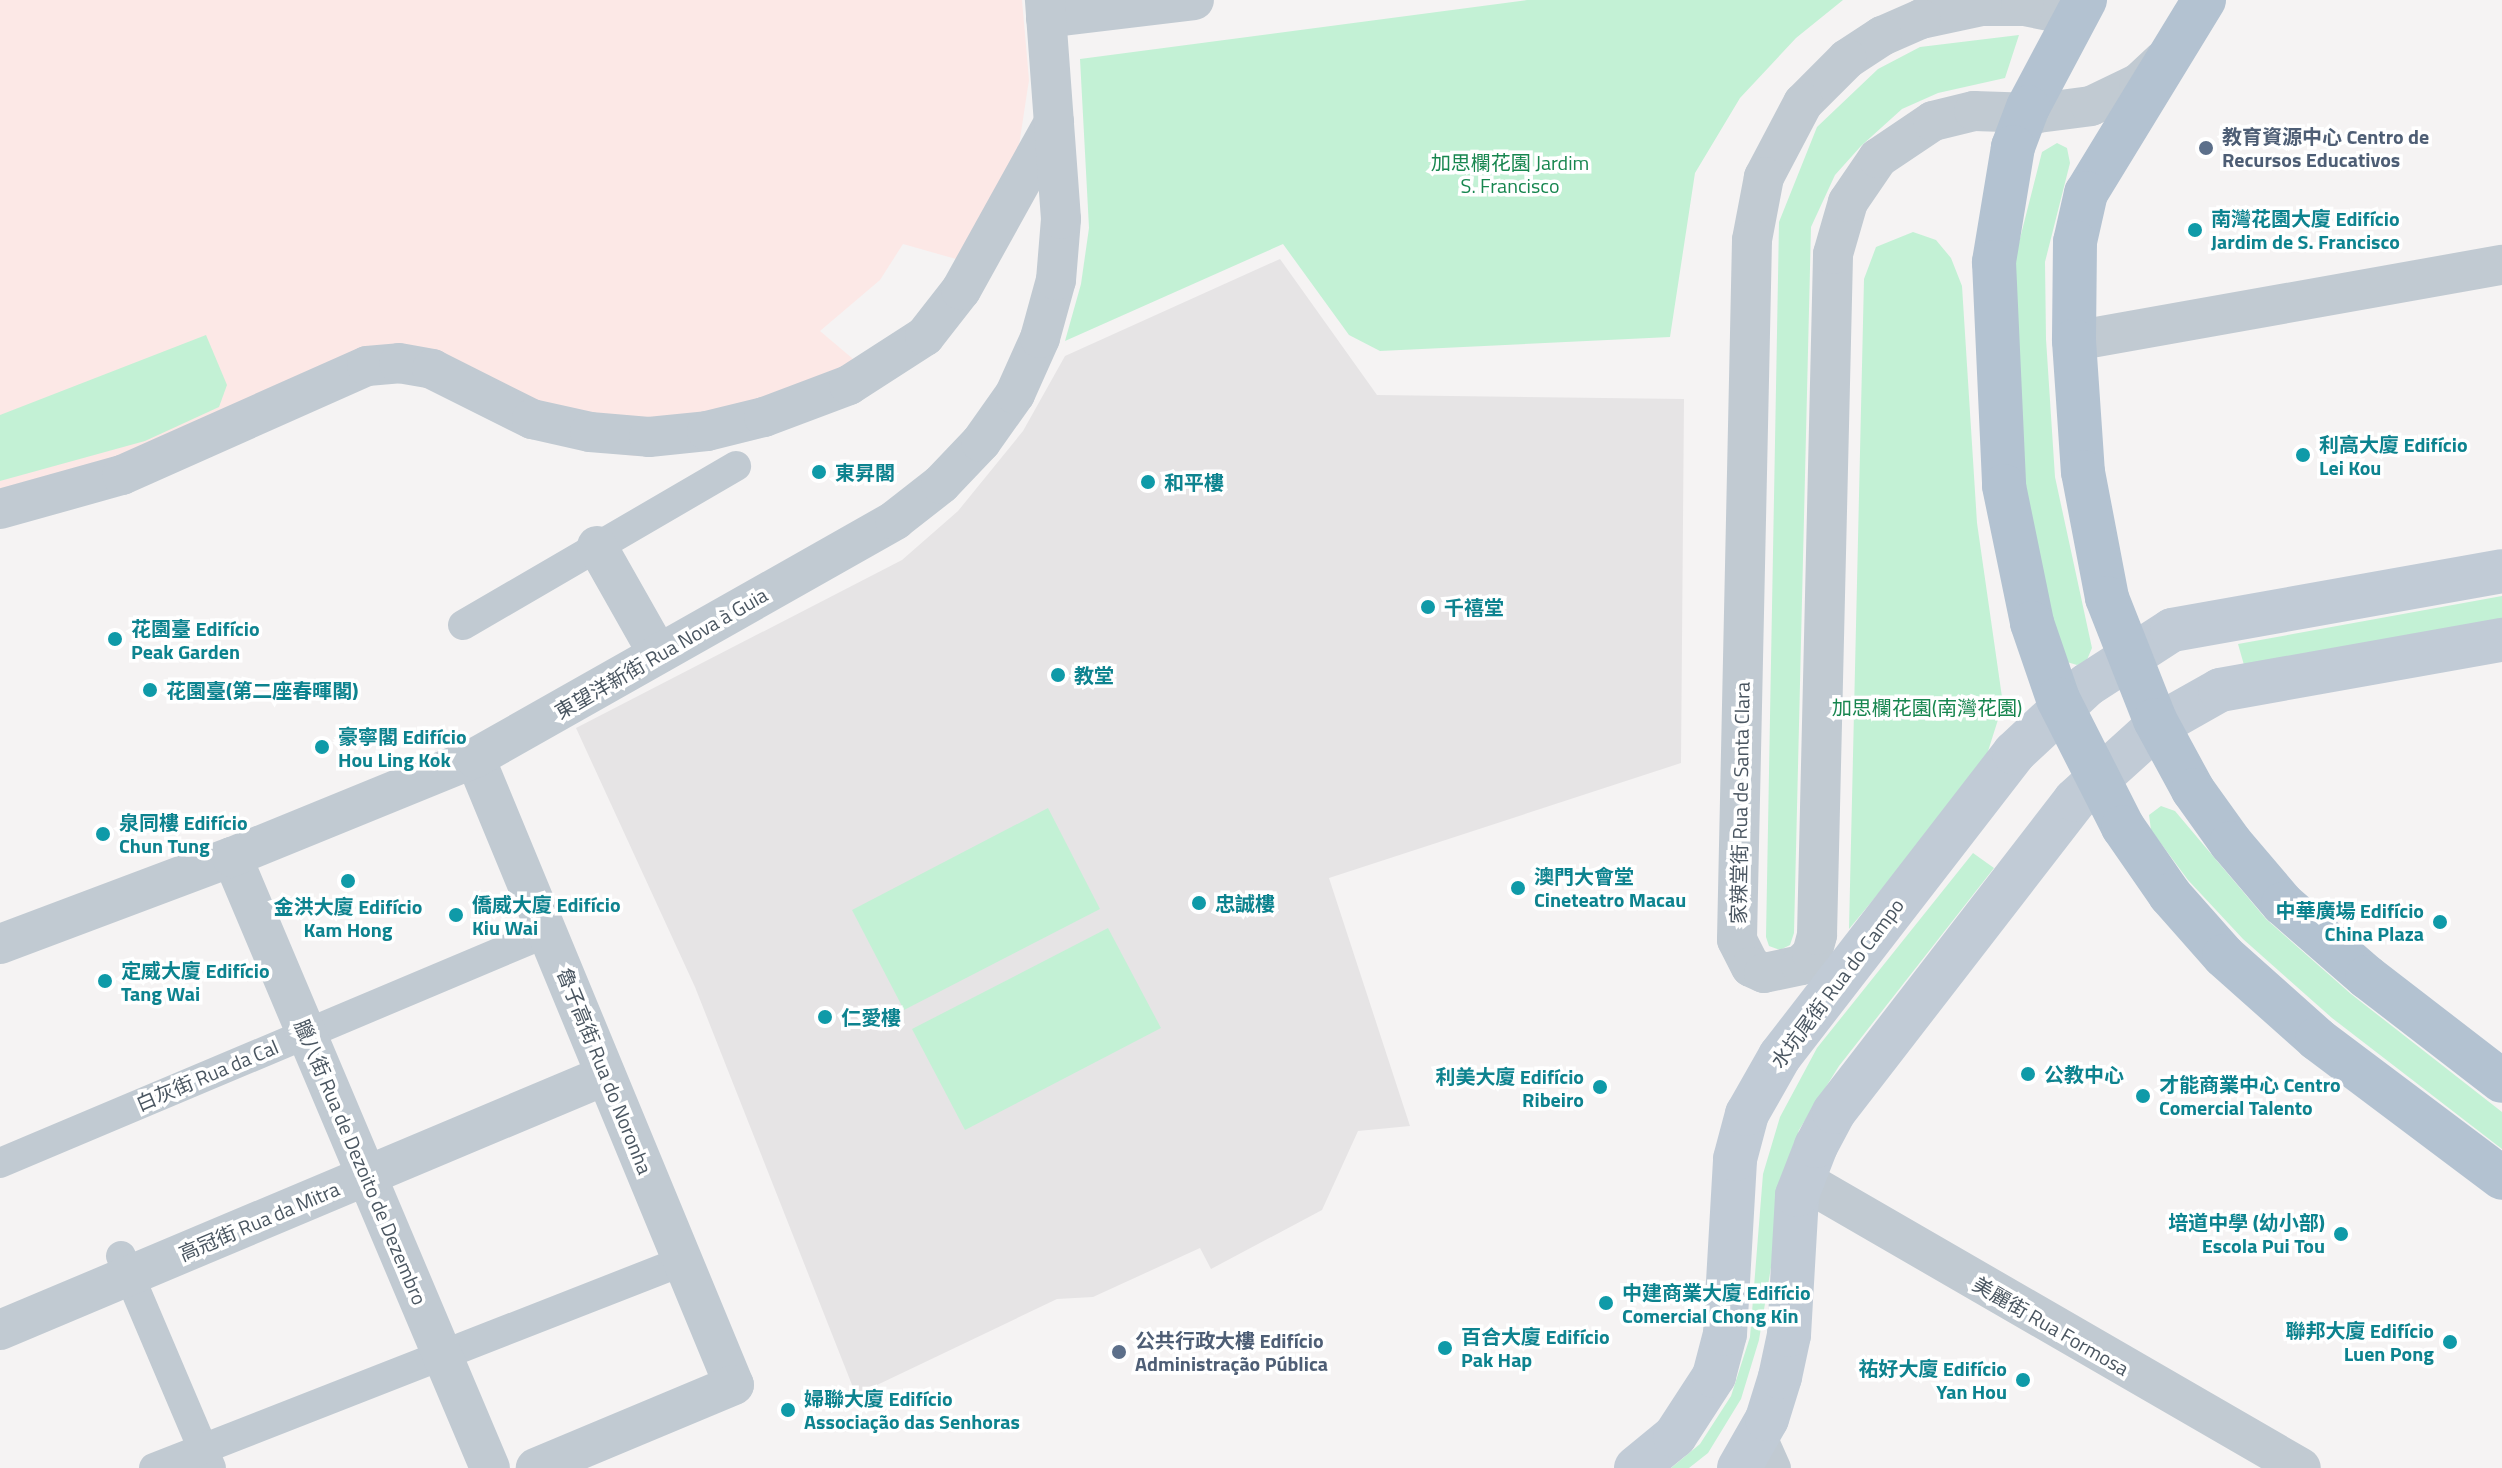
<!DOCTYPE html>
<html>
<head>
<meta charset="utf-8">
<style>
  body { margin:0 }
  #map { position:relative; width:2502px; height:1468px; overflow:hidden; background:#f5f3f3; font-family:"Titillium Web","Noto Sans SC",sans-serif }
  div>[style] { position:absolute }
  .education>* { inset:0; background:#e6e4e5 }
  .medical>* { inset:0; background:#fce8e6 }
  .green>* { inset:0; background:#c3f1d5 }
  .pedestrian>* { height:30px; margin:-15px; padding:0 15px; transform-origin:15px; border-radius:15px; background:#c1cad2 }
  .minor>* { height:40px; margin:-20px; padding:0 20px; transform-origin:20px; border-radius:20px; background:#c1cad2 }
  .secondary>* { height:44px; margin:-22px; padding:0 22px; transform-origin:22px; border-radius:22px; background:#c1cbd6 }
  .primary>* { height:44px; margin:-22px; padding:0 22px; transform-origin:22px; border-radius:22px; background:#b3c2d1 }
  .dots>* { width:22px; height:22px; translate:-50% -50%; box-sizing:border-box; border:4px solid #fff; border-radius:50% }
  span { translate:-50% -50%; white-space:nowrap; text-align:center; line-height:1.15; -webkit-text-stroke:7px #fff; paint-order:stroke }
  .service-label { font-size:20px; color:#4e5e75; font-weight:700 }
  .left { translate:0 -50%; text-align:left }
  .park-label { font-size:20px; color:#17864f }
  .culture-label { font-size:20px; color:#0d838f; font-weight:700 }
  .right { translate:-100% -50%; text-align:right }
  .street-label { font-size:20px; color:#4a5661 }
</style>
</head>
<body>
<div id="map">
  <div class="education">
    <i style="clip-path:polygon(1280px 259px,1377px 395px,1684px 399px,1681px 763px,1329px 878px,1410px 1126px,1358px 1131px,1322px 1210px,1211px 1269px,1200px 1248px,1093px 1297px,1057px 1299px,856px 1395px,695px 987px,576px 728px,902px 560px,958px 511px,1023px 431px,1065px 356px)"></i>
  </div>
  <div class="medical">
    <i style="clip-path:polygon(0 0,1022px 0,1029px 80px,1018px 152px,956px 259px,903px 244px,880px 280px,820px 331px,859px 364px,699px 441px,635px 456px,580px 449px,387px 373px,0 507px)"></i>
  </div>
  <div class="green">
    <i style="clip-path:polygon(1527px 0,1843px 0,1796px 38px,1740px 98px,1695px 173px,1670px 337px,1380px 351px,1349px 335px,1283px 244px,1065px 341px,1081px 284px,1089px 228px,1080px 59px)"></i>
    <i style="clip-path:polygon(2019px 35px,2005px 78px,1938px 93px,1902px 109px,1861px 146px,1835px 175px,1811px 227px,1794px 933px,1790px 945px,1780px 950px,1769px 946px,1766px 937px,1779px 222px,1817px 127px,1878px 69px,1920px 47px)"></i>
    <i style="clip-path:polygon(2057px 143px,2067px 148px,2070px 163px,2045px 262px,2046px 339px,2055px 477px,2092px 648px,2086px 662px,2077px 665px,2067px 662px,2051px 617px,2025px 482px,2014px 262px,2042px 152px)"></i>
    <i style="clip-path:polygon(1913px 232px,1936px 240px,1951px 258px,1962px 286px,1977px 523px,2003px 704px,1983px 767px,1849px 929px,1864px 279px,1876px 247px)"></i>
    <i style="clip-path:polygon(206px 335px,227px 385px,219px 407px,145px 441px,0 481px,0 415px)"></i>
    <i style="clip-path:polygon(2502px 596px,2502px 625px,2246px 672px,2238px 644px)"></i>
    <i style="clip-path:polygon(2161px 806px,2175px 811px,2266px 919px,2351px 994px,2502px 1112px,2502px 1149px,2332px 1018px,2243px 939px,2188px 880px,2151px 830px,2149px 815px)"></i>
    <i style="clip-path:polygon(1048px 808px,1100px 909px,904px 1010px,852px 910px)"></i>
    <i style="clip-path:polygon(1973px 853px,1994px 868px,1839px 1066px,1799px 1130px,1786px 1176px,1759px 1340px,1741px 1399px,1708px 1453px,1689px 1468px,1671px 1468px,1700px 1444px,1731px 1396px,1750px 1337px,1763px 1174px,1780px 1117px,1817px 1048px)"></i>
    <i style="clip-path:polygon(1108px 928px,1161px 1028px,965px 1130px,912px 1029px)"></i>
  </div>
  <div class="pedestrian">
    <i style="left:463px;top:625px;width:316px;rotate:-30.2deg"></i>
    <i style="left:0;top:1163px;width:595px;rotate:-22.86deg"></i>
    <i style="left:121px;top:1256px;width:230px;rotate:67deg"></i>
    <i style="left:1760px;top:1432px;width:39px;rotate:66deg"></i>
    <i style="left:154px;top:1468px;width:568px;rotate:-21.37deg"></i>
  </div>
  <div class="minor">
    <i style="left:2075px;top:16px;width:52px;rotate:-168.9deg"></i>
    <i style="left:2024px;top:6px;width:42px;rotate:180deg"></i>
    <i style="left:1982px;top:6px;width:62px;rotate:168deg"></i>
    <i style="left:1921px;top:19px;width:43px;rotate:156.4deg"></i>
    <i style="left:1882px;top:36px;width:42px;rotate:146.7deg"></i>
    <i style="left:1847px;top:59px;width:62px;rotate:135deg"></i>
    <i style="left:1803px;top:103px;width:84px;rotate:117.8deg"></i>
    <i style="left:1764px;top:177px;width:64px;rotate:100.8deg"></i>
    <i style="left:1752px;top:240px;width:700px;rotate:91.23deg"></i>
    <i style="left:1737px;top:940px;width:30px;rotate:63deg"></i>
    <i style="left:1751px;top:967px;width:14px;rotate:25deg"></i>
    <i style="left:1764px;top:973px;width:38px;rotate:-12deg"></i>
    <i style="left:1801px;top:965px;width:16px;rotate:-45deg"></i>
    <i style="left:1812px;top:954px;width:20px;rotate:-75deg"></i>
    <i style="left:1817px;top:935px;width:681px;rotate:-88.65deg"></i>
    <i style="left:1833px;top:254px;width:54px;rotate:-73.9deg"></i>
    <i style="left:1848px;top:202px;width:53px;rotate:-55.7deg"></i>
    <i style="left:1878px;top:158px;width:66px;rotate:-33.9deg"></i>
    <i style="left:1933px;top:121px;width:42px;rotate:-13.7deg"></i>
    <i style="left:1974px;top:111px;width:64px;rotate:1.8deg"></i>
    <i style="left:2038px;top:113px;width:53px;rotate:-7.5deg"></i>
    <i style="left:2091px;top:106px;width:53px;rotate:-25.6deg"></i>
    <i style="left:2139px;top:83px;width:33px;rotate:-43deg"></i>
    <i style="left:1046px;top:18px;width:149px;rotate:-6.9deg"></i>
    <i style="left:2074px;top:341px;width:435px;rotate:-10.1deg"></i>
    <i style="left:0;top:509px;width:127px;rotate:-15.6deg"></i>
    <i style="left:122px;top:475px;width:268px;rotate:-24deg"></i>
    <i style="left:367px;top:366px;width:32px;rotate:-5deg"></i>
    <i style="left:399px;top:363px;width:34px;rotate:10deg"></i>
    <i style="left:432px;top:369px;width:112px;rotate:26.6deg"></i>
    <i style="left:532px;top:419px;width:59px;rotate:12.6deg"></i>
    <i style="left:590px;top:432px;width:59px;rotate:4.8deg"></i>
    <i style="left:649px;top:437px;width:58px;rotate:-5.9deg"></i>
    <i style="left:707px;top:431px;width:59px;rotate:-13.8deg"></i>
    <i style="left:764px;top:417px;width:91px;rotate:-20.6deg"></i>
    <i style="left:849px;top:385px;width:90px;rotate:-32.8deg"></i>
    <i style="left:925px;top:336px;width:58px;rotate:-52deg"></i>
    <i style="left:961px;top:290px;width:192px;rotate:-61deg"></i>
    <i style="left:597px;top:546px;width:124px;rotate:60.5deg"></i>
    <i style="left:475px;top:758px;width:678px;rotate:67.56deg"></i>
    <i style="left:734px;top:1385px;width:215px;rotate:157.3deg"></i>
    <i style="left:232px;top:857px;width:663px;rotate:67.11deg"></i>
    <i style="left:0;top:944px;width:248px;rotate:-20.6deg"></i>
    <i style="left:232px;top:857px;width:262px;rotate:-22.2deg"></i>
    <i style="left:475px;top:758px;width:483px;rotate:-29.5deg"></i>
    <i style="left:895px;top:520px;width:58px;rotate:-38deg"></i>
    <i style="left:941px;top:484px;width:58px;rotate:-46.4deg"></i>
    <i style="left:981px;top:442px;width:59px;rotate:-54.7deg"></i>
    <i style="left:1015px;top:394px;width:61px;rotate:-65.9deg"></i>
    <i style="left:1040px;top:338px;width:60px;rotate:-74.6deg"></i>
    <i style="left:1056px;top:280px;width:61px;rotate:-85.3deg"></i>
    <i style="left:1061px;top:219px;width:220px;rotate:-94.2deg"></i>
    <i style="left:1803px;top:1180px;width:575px;rotate:30.04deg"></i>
    <i style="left:0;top:1330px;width:657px;rotate:-22.82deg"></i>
  </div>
  <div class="secondary">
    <i style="left:1636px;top:1468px;width:50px;rotate:-39.4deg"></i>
    <i style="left:1675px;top:1436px;width:72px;rotate:-57deg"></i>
    <i style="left:1714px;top:1376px;width:43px;rotate:-75.3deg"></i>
    <i style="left:1725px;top:1334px;width:175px;rotate:-86.7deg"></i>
    <i style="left:1735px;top:1159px;width:47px;rotate:-75.1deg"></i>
    <i style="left:1747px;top:1114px;width:67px;rotate:-60.4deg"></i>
    <i style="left:1780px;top:1056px;width:383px;rotate:-52.3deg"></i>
    <i style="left:2014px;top:753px;width:100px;rotate:-43deg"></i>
    <i style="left:2087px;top:685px;width:101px;rotate:-32.9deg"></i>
    <i style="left:2172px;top:630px;width:335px;rotate:-10.1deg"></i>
    <i style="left:1739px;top:1468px;width:56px;rotate:-60.3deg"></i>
    <i style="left:1767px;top:1419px;width:44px;rotate:-72.8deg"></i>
    <i style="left:1780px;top:1377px;width:43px;rotate:-77.9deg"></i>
    <i style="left:1789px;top:1335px;width:140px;rotate:-86.7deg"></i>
    <i style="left:1797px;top:1195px;width:53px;rotate:-68.8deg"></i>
    <i style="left:1816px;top:1146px;width:38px;rotate:-62deg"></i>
    <i style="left:1834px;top:1112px;width:394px;rotate:-52.3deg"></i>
    <i style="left:2075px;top:800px;width:112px;rotate:-42.1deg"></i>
    <i style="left:2158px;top:725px;width:71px;rotate:-29.4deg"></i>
    <i style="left:2220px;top:690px;width:286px;rotate:-10.1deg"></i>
  </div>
  <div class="primary">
    <i style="left:2085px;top:0;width:121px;rotate:118deg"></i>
    <i style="left:2028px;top:107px;width:43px;rotate:110.6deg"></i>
    <i style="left:2013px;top:147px;width:117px;rotate:99.4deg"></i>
    <i style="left:1994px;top:262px;width:224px;rotate:87.4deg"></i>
    <i style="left:2004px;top:486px;width:140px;rotate:78.4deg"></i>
    <i style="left:2032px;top:623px;width:80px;rotate:71.1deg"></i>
    <i style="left:2058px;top:699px;width:144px;rotate:63.1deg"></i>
    <i style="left:2123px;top:827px;width:83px;rotate:55.3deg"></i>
    <i style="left:2170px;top:895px;width:81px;rotate:48.5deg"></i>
    <i style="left:2224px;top:956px;width:125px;rotate:41.7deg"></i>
    <i style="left:2317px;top:1039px;width:231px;rotate:36.9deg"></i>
    <i style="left:2204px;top:0;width:226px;rotate:121.4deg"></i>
    <i style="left:2086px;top:193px;width:50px;rotate:102.7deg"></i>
    <i style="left:2075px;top:242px;width:99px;rotate:90.6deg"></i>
    <i style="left:2074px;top:341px;width:131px;rotate:86.1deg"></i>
    <i style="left:2083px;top:472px;width:128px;rotate:79.2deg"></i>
    <i style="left:2107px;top:598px;width:131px;rotate:68.5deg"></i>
    <i style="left:2155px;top:720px;width:80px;rotate:61.5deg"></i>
    <i style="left:2193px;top:790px;width:65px;rotate:54.4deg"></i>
    <i style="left:2231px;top:843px;width:80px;rotate:49.6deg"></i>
    <i style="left:2283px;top:904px;width:111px;rotate:41deg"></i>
    <i style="left:2367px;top:977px;width:170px;rotate:37.6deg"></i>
  </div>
  <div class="dots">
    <i style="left:2206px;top:148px;background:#5c6f8a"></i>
    <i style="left:2195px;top:230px;background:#0f9aa8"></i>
    <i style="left:2303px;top:455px;background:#0f9aa8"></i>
    <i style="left:819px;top:472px;background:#0f9aa8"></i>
    <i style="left:1148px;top:482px;background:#0f9aa8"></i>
    <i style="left:1428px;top:607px;background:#0f9aa8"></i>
    <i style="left:115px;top:639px;background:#0f9aa8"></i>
    <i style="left:1058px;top:675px;background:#0f9aa8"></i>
    <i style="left:150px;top:690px;background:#0f9aa8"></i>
    <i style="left:322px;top:747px;background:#0f9aa8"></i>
    <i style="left:103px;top:834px;background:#0f9aa8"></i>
    <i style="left:348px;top:881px;background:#0f9aa8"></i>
    <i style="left:1518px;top:888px;background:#0f9aa8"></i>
    <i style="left:1199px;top:903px;background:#0f9aa8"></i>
    <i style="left:456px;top:915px;background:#0f9aa8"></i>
    <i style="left:2440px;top:922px;background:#0f9aa8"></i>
    <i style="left:105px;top:981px;background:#0f9aa8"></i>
    <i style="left:825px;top:1017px;background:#0f9aa8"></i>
    <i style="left:2028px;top:1074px;background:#0f9aa8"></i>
    <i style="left:1600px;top:1087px;background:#0f9aa8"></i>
    <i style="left:2143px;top:1096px;background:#0f9aa8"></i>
    <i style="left:2341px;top:1234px;background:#0f9aa8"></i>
    <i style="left:1606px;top:1303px;background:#0f9aa8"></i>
    <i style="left:2450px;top:1342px;background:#0f9aa8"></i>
    <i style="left:1445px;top:1348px;background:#0f9aa8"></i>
    <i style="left:1119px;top:1352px;background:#5c6f8a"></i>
    <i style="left:2023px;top:1380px;background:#0f9aa8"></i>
    <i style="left:788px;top:1410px;background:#0f9aa8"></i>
  </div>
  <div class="service-label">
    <span class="left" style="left:2222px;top:148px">教育資源中心 Centro de<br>Recursos Educativos</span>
    <span class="left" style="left:1135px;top:1352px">公共行政大樓 Edifício<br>Administração Pública</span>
  </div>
  <div class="park-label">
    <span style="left:1510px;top:174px">加思欄花園 Jardim<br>S. Francisco</span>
    <span style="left:1927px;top:707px">加思欄花園(南灣花園)</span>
  </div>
  <div class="culture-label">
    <span class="left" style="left:2211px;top:230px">南灣花園大廈 Edifício<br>Jardim de S. Francisco</span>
    <span class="left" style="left:2319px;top:456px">利高大廈 Edifício<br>Lei Kou</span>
    <span class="left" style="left:835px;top:472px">東昇閣</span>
    <span class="left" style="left:1164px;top:482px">和平樓</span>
    <span class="left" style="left:1444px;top:607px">千禧堂</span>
    <span class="left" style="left:131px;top:640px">花園臺 Edifício<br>Peak Garden</span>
    <span class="left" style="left:1074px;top:675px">教堂</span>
    <span class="left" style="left:166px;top:690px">花園臺(第二座春暉閣)</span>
    <span class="left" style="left:338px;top:748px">豪寧閣 Edifício<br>Hou Ling Kok</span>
    <span class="left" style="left:119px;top:834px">泉同樓 Edifício<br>Chun Tung</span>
    <span class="left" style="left:1534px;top:888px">澳門大會堂<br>Cineteatro Macau</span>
    <span class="left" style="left:1215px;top:903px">忠誠樓</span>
    <span class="left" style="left:472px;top:916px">僑威大廈 Edifício<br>Kiu Wai</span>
    <span style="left:348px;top:918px">金洪大廈 Edifício<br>Kam Hong</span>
    <span class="right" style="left:2424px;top:922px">中華廣場 Edifício<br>China Plaza</span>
    <span class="left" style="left:121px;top:982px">定威大廈 Edifício<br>Tang Wai</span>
    <span class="left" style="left:841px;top:1017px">仁愛樓</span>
    <span class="left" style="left:2044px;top:1074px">公教中心</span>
    <span class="right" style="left:1584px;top:1088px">利美大廈 Edifício<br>Ribeiro</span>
    <span class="left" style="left:2159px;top:1096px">才能商業中心 Centro<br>Comercial Talento</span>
    <span class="right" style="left:2325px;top:1234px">培道中學 (幼小部)<br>Escola Pui Tou</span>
    <span class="left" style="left:1622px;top:1304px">中建商業大廈 Edifício<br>Comercial Chong Kin</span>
    <span class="right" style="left:2434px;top:1342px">聯邦大廈 Edifício<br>Luen Pong</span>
    <span class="left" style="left:1461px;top:1348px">百合大廈 Edifício<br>Pak Hap</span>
    <span class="right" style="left:2007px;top:1380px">祐好大廈 Edifício<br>Yan Hou</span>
    <span class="left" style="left:804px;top:1410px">婦聯大廈 Edifício<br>Associação das Senhoras</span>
  </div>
  <div class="street-label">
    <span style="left:661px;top:653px;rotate:-30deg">東望洋新街 Rua Nova à Guia</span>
    <span style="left:1740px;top:803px;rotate:-89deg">家辣堂街 Rua de Santa Clara</span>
    <span style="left:1837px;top:983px;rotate:-53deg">水坑尾街 Rua do Campo</span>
    <span style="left:605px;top:1071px;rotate:68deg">魯子高街 Rua do Noronha</span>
    <span style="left:207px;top:1075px;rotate:-23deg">白灰街 Rua da Cal</span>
    <span style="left:361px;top:1162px;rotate:67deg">臘八街 Rua de Dezoito de Dezembro</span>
    <span style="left:259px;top:1221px;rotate:-23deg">高冠街 Rua da Mitra</span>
    <span style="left:2051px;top:1326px;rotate:30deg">美麗街 Rua Formosa</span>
  </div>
</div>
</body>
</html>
